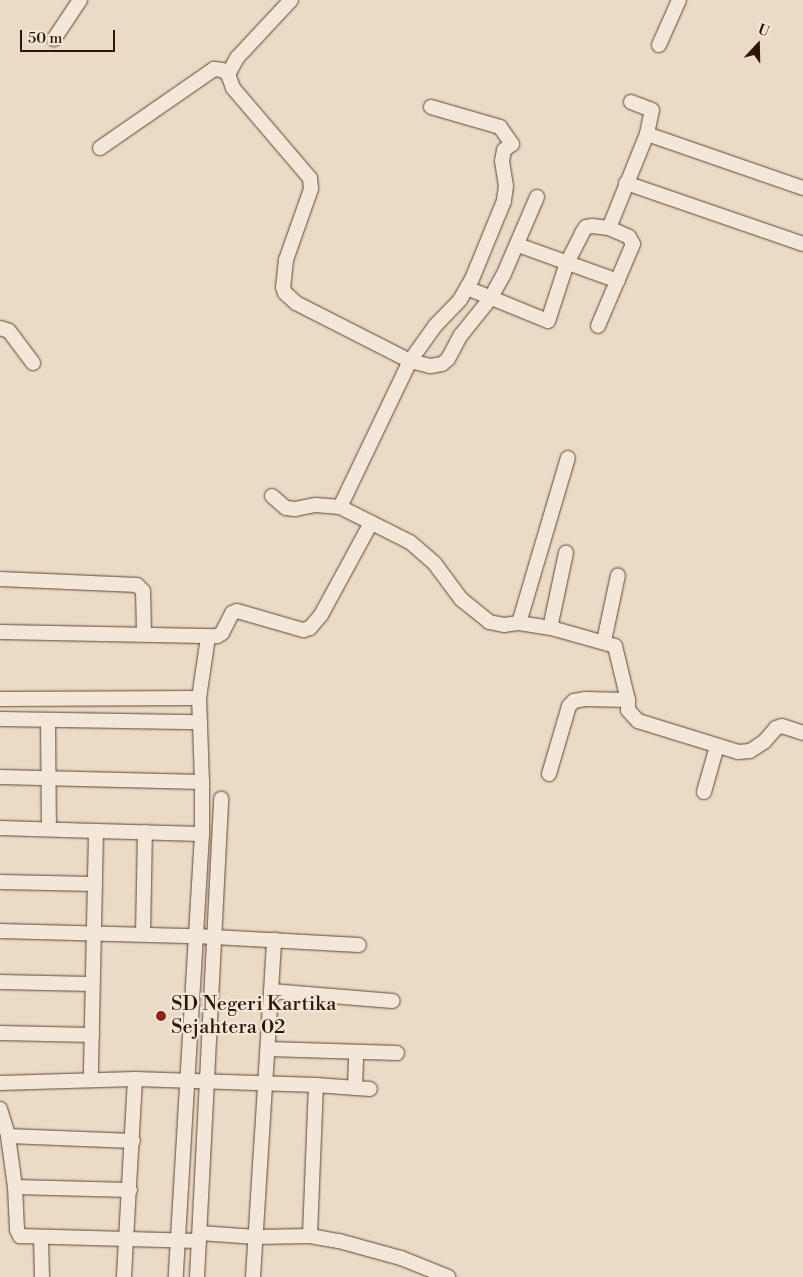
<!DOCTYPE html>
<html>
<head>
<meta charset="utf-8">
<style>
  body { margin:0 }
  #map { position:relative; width:803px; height:1277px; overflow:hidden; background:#ebdac4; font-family:"Libre Bodoni",serif }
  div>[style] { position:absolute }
  .roads { filter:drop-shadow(0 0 1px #5f4636) drop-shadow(0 0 1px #5f4636) }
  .street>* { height:14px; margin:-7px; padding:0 7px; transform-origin:7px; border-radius:7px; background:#f2e7d9 }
  .dots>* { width:14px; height:14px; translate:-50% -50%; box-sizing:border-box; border:2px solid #f2e7d9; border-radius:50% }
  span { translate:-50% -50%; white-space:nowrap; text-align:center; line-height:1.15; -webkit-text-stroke:4.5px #f2e7d9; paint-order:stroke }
  .poi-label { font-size:20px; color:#301406 }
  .left { translate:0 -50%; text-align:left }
  .north { position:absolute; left:733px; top:20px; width:50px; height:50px; -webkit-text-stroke:4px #f2e7d9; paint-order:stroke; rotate:21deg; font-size:14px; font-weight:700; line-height:20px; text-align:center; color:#301406 }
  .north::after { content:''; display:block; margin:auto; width:18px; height:22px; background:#301406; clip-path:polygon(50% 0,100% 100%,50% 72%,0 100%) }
  .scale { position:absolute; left:20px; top:30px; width:95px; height:22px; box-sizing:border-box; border:2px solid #301406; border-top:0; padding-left:6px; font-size:15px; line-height:18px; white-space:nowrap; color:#301406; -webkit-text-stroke:4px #f2e7d9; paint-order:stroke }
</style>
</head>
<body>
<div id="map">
  <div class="roads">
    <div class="street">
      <i style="left:291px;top:0;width:79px;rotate:133deg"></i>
      <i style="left:237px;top:58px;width:18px;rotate:119deg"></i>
      <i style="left:228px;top:74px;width:15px;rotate:70deg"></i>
      <i style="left:233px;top:88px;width:118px;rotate:49.5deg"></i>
      <i style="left:310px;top:178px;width:11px;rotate:85deg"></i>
      <i style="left:311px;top:189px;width:75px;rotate:109.4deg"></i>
      <i style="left:286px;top:260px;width:27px;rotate:96deg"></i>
      <i style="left:283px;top:287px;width:6px;rotate:72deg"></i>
      <i style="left:285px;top:293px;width:15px;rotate:42deg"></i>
      <i style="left:296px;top:303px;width:128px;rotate:27deg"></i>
      <i style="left:410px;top:361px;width:162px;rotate:115.6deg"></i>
      <i style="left:340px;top:507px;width:78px;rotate:26.6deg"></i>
      <i style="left:410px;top:542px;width:33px;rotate:41deg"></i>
      <i style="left:435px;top:564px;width:44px;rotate:53.4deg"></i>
      <i style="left:461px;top:599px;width:36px;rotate:39deg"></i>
      <i style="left:489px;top:622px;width:15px;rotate:11deg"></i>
      <i style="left:504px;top:625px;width:15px;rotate:-8deg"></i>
      <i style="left:519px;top:623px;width:36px;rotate:9deg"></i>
      <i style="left:555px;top:629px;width:62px;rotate:15.8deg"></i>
      <i style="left:615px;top:646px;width:56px;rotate:76.5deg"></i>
      <i style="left:628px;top:700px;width:10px;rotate:90deg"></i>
      <i style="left:628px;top:710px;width:15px;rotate:48deg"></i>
      <i style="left:638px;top:721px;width:105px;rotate:17.2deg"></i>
      <i style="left:738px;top:752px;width:12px;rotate:-5deg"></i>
      <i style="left:750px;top:751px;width:17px;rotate:-33deg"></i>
      <i style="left:764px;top:742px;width:18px;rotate:-49deg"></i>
      <i style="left:776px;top:728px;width:6px;rotate:-18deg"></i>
      <i style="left:782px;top:726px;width:22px;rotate:18deg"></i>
      <i style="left:54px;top:39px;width:47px;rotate:-56.3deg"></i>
      <i style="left:659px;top:45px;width:49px;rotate:-66deg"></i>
      <i style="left:631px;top:102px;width:22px;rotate:21deg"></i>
      <i style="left:652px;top:110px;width:25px;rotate:102deg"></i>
      <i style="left:431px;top:107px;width:72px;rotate:16.2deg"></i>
      <i style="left:500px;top:127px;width:21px;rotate:55deg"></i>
      <i style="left:512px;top:144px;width:10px;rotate:143deg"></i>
      <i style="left:504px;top:150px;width:11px;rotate:100deg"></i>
      <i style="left:502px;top:161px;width:25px;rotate:81deg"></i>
      <i style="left:506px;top:186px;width:15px;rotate:98deg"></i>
      <i style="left:504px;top:201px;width:84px;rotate:112.3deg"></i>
      <i style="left:472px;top:279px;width:24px;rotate:120deg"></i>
      <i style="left:460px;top:300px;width:36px;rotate:134deg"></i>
      <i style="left:435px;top:326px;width:43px;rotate:125.5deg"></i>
      <i style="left:410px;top:361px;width:21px;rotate:14deg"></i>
      <i style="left:430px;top:366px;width:12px;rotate:-9deg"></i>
      <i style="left:442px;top:364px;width:8px;rotate:-40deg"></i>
      <i style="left:448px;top:359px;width:27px;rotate:-62deg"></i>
      <i style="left:461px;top:335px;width:46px;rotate:-51.1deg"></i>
      <i style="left:490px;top:299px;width:26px;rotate:-61deg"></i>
      <i style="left:503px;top:276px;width:86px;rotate:-66.7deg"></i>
      <i style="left:100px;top:148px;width:139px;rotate:-34.7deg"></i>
      <i style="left:214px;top:69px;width:8px;rotate:7deg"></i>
      <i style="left:222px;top:70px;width:7px;rotate:34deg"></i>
      <i style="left:626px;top:183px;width:187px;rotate:19deg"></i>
      <i style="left:609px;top:228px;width:101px;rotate:-68deg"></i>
      <i style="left:647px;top:134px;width:165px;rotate:19.1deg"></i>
      <i style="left:518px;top:245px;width:106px;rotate:19.8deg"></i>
      <i style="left:467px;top:288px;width:87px;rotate:22.2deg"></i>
      <i style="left:548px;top:321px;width:61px;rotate:-71.9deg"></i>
      <i style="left:567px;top:263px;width:34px;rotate:-63deg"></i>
      <i style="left:582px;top:233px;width:7px;rotate:-56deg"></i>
      <i style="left:586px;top:227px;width:6px;rotate:-9deg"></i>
      <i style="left:592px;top:226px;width:17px;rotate:7deg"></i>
      <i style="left:609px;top:228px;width:22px;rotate:24deg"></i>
      <i style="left:629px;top:237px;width:8px;rotate:60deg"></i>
      <i style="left:633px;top:244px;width:89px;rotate:113.1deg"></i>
      <i style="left:0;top:328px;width:9px;rotate:18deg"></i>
      <i style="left:9px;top:331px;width:40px;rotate:53deg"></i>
      <i style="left:272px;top:496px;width:18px;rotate:41deg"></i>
      <i style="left:286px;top:508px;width:9px;rotate:6deg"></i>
      <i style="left:295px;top:509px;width:21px;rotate:-11deg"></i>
      <i style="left:316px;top:505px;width:24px;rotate:5deg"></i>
      <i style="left:0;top:579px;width:137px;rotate:2.5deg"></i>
      <i style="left:137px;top:585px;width:8px;rotate:45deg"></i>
      <i style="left:143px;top:591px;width:42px;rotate:88.6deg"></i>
      <i style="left:519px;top:623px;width:172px;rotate:-73.5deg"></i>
      <i style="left:550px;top:628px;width:77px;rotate:-78deg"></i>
      <i style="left:0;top:632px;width:217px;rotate:1.1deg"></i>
      <i style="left:217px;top:636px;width:6px;rotate:-31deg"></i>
      <i style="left:222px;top:633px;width:22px;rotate:-63deg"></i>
      <i style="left:232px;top:613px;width:5px;rotate:-22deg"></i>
      <i style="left:237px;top:611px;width:69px;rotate:16.1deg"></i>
      <i style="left:303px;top:630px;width:7px;rotate:-16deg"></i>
      <i style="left:310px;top:628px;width:17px;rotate:-50deg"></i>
      <i style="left:321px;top:615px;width:105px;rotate:-61.5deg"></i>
      <i style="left:604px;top:641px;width:67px;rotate:-78deg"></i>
      <i style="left:0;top:699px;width:199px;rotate:-0.3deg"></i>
      <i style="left:0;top:719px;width:200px;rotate:0.9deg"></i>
      <i style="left:48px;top:720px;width:109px;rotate:89.5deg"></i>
      <i style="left:549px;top:774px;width:71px;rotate:-73.6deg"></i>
      <i style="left:569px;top:706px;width:7px;rotate:-45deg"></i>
      <i style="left:574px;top:701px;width:11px;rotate:-10deg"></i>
      <i style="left:585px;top:699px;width:43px;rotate:1.3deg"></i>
      <i style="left:0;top:777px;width:202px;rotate:1.4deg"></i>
      <i style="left:202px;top:782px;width:52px;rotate:90deg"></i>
      <i style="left:202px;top:834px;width:444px;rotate:93.4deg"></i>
      <i style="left:202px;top:782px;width:84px;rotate:-92deg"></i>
      <i style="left:199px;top:698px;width:62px;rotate:-81.6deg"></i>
      <i style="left:704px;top:792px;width:48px;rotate:-74.2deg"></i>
      <i style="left:0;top:828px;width:96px;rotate:1.8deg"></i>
      <i style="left:96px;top:831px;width:248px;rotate:91.2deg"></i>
      <i style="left:96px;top:831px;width:106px;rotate:1.6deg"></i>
      <i style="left:0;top:882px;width:95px;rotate:1.2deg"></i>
      <i style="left:0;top:931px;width:196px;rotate:1.5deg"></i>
      <i style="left:196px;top:936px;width:163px;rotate:3.2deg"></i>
      <i style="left:143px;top:934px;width:102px;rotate:-88.9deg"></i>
      <i style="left:0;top:982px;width:92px;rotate:1.2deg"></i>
      <i style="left:271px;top:991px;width:122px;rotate:4.7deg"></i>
      <i style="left:0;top:1033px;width:92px;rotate:1.2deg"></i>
      <i style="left:268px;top:1049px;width:129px;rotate:1.8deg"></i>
      <i style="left:135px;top:1079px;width:181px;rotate:1.9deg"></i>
      <i style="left:316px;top:1085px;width:151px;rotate:92.3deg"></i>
      <i style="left:0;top:1083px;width:135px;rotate:-1.7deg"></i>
      <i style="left:135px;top:1079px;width:198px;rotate:93.2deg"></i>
      <i style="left:316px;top:1085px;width:54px;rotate:4.2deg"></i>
      <i style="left:355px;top:1088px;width:36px;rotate:-88deg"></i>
      <i style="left:0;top:1109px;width:28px;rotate:73deg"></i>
      <i style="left:8px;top:1136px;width:51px;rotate:82.2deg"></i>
      <i style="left:15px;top:1187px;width:43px;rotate:87.3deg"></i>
      <i style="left:17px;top:1230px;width:7px;rotate:63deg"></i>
      <i style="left:20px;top:1236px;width:179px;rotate:1.6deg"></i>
      <i style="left:8px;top:1136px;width:125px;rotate:2.3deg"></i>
      <i style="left:15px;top:1187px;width:115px;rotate:1.5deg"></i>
      <i style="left:200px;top:1233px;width:56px;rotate:4.1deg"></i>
      <i style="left:256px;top:1237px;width:54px;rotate:-1.1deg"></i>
      <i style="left:310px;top:1236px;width:29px;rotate:10deg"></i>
      <i style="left:339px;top:1241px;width:64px;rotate:15.3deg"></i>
      <i style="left:401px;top:1258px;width:51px;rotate:22deg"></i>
      <i style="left:41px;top:1237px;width:40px;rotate:88.6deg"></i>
      <i style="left:197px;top:1277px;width:479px;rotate:-87.1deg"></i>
      <i style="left:253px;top:1277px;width:338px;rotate:-86.4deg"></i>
    </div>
  </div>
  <div class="dots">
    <i style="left:161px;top:1016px;background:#8f2418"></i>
  </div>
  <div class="poi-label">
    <span class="left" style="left:171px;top:1016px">SD Negeri Kartika<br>Sejahtera 02</span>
  </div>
  <div class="north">U</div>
  <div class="scale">50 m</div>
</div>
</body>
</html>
